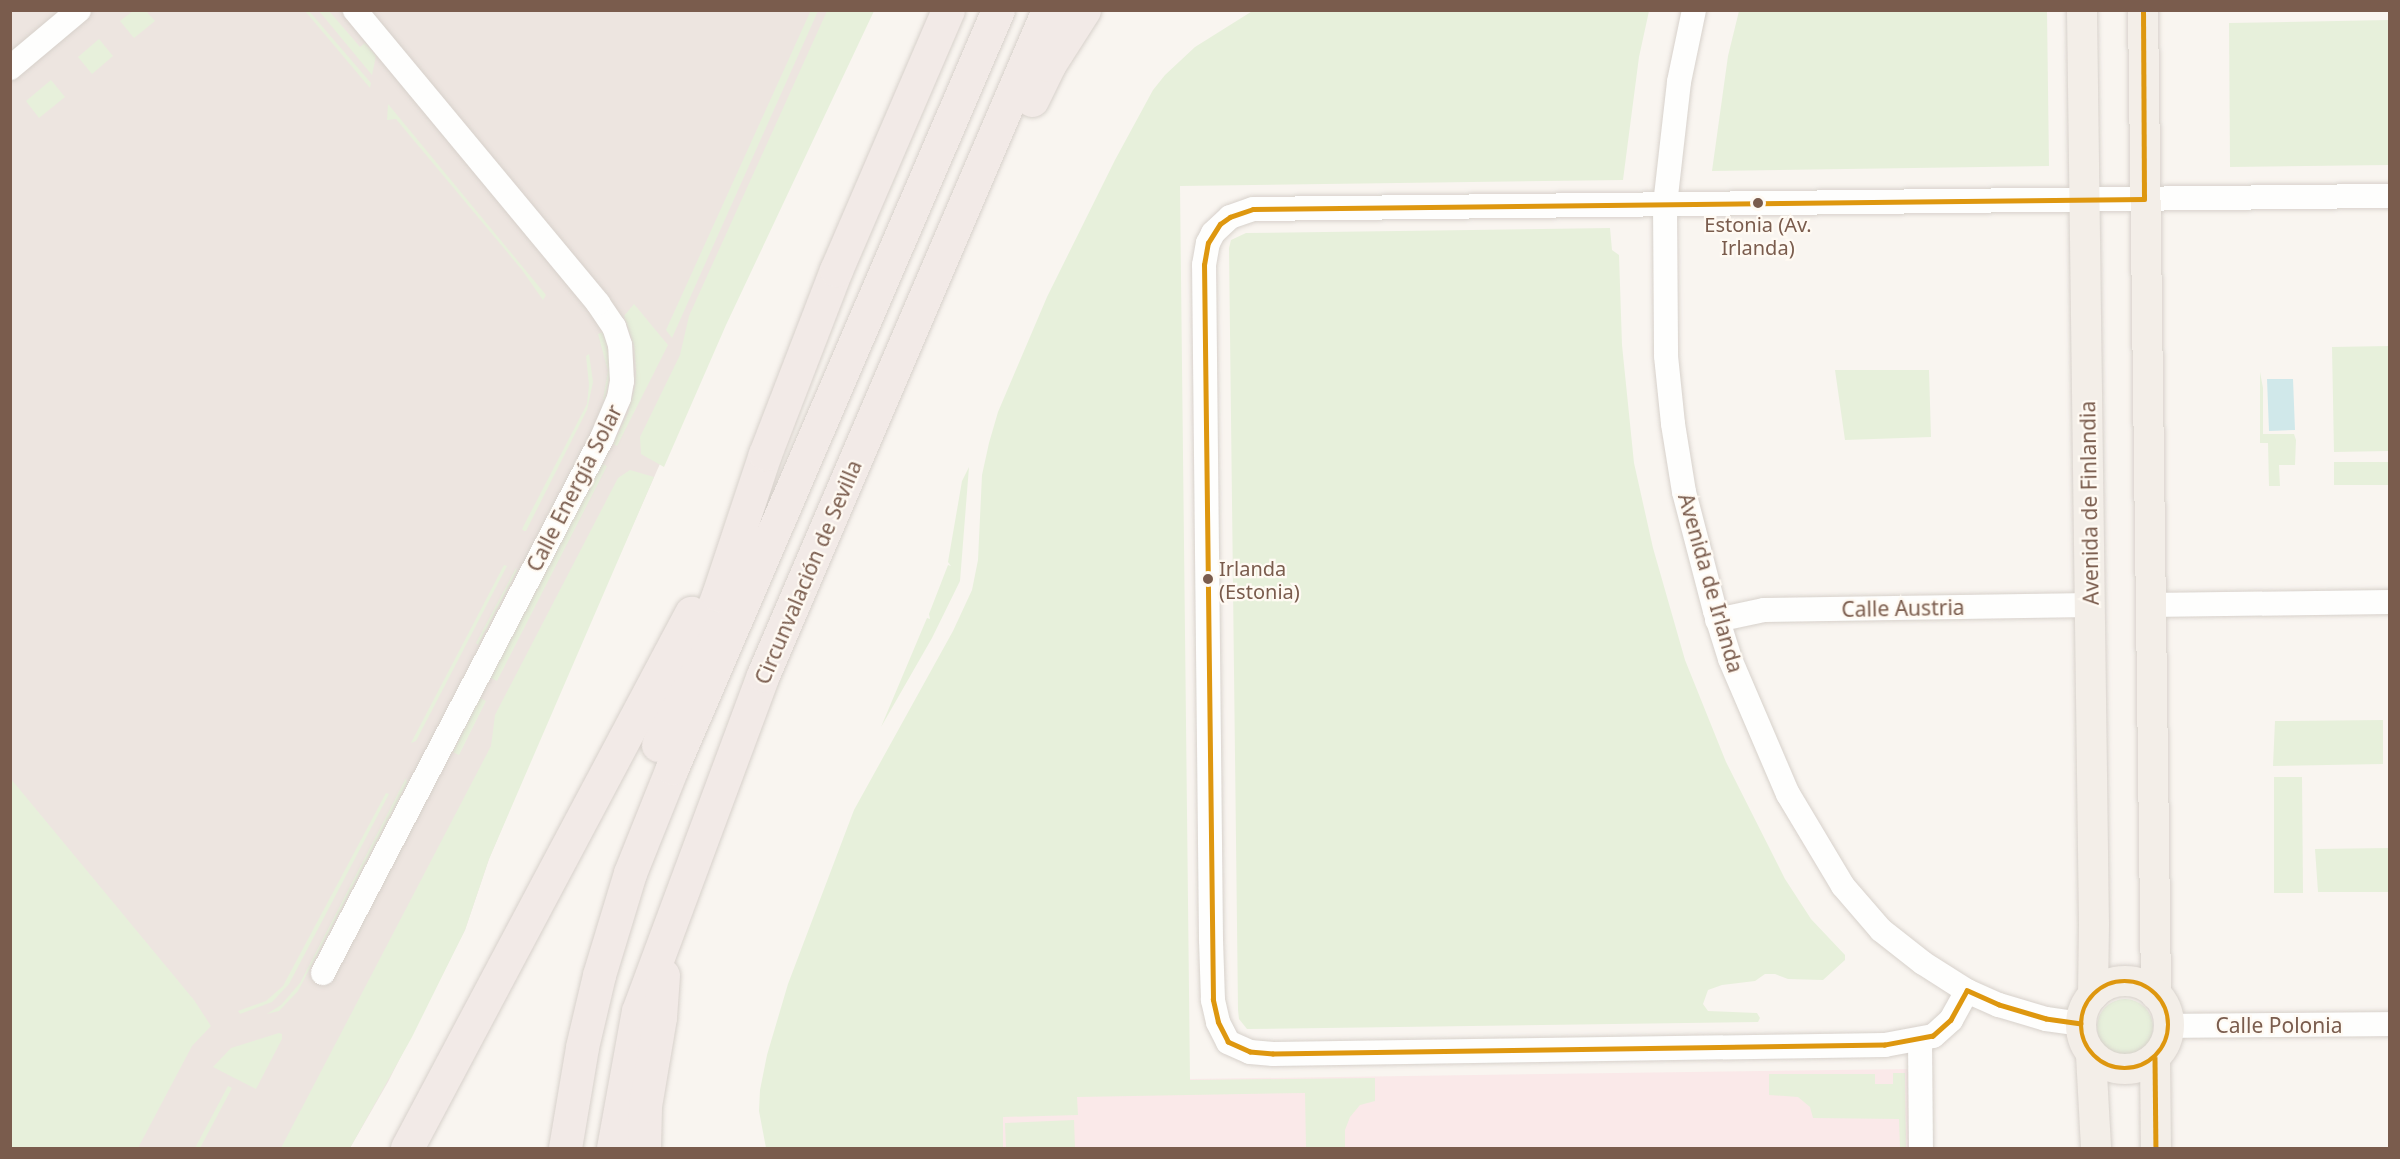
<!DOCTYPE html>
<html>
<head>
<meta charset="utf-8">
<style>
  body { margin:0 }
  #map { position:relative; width:2400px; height:1159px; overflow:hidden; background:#f9f5f0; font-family:"Noto Sans",sans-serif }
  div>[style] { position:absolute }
  .industrial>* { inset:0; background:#ede5e0 }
  .medical>* { inset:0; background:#fae9e9 }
  .green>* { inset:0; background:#e7f0db }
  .round { border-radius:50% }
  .water>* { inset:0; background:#d0e8ea }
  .roads { filter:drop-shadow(0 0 2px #d7d1cb) drop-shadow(0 0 2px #d7d1cb) }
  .minor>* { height:24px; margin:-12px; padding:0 12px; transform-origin:12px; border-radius:12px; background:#fefefd }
  .major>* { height:30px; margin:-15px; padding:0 15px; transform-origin:15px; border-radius:15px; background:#f3eee8 }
  .major>.ring { margin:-15px; padding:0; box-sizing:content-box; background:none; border:30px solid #f3eee8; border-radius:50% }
  .highway>* { height:33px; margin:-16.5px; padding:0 16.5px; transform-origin:16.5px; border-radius:16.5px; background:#f2eae7 }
  .bus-1>* { height:4.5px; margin:-2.25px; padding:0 2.25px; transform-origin:2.25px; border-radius:2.25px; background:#de970f }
  .bus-1>.ring { margin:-2.25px; padding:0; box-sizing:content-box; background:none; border:4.5px solid #de970f; border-radius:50% }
  .dots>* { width:16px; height:16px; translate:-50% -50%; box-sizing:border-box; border:3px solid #fffaf3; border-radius:50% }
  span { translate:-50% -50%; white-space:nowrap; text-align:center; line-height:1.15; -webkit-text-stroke:4.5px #fffaf3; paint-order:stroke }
  .bus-label { font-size:20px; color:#7a5c4d }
  .left { translate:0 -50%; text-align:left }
  .street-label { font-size:21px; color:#7a5c4d }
  .frame { position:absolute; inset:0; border:12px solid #7a5c4d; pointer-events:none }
</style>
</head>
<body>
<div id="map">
  <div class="industrial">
    <i style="clip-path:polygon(10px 11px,869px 11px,713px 344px,567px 674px,489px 859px,465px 930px,388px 1082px,350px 1148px,11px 1148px)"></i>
  </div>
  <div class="medical">
    <i style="clip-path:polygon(1912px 1069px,1911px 1148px,984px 1148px,973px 1082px)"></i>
  </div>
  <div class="green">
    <i style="clip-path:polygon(145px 10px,155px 21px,134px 38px,120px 21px,133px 11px)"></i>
    <i style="clip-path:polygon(811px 10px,818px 11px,672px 338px,666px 330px)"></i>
    <i style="clip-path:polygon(1254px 10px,1649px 11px,1639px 57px,1623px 180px,1180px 186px,1190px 1080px,1375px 1078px,1375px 1101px,1360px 1105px,1350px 1117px,1345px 1130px,1345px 1148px,1306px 1148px,1305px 1093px,1077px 1097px,1078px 1115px,1003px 1117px,1003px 1148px,766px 1148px,759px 1111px,760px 1090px,767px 1055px,788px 984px,854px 810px,953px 631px,972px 590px,978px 560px,982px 475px,989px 443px,998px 412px,1047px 297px,1115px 160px,1153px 90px,1165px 75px,1195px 47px)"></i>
    <i style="clip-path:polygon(305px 11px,309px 11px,371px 83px,370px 88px)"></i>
    <i style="clip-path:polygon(319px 11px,329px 11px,360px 47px,365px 43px,376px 56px,372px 75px)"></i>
    <i style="clip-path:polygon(827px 11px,874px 11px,726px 325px,664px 467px,641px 454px,640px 437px,680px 355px,689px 316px)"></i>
    <i style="clip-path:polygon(1739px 11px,2047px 11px,2049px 166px,1712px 171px,1728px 56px)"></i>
    <i style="clip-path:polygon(2389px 20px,2389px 165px,2230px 167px,2229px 23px)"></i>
    <i style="clip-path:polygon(99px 39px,113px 56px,92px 74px,78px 57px)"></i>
    <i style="clip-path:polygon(51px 80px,65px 97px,39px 118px,26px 101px)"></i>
    <i style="clip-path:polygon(388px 104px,546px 295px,543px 300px,522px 270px,396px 119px,387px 120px)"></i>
    <i style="clip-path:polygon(1610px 228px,1612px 250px,1619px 255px,1622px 345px,1634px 463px,1653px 548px,1685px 660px,1726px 762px,1785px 879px,1811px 919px,1845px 955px,1845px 960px,1823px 980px,1788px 979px,1775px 974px,1765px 974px,1755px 981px,1722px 985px,1708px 990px,1703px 1004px,1708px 1011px,1757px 1013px,1760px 1018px,1758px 1022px,1247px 1029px,1239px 1019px,1238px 1010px,1229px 248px,1231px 240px,1246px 233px)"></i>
    <i style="clip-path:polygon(634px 304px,668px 345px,617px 446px,613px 444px,628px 413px,635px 387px,636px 370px,634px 345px,624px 316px)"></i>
    <i style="clip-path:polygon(603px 332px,609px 357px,610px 375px,605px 400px,603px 399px,608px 371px,598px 334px)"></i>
    <i style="clip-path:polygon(2389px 346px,2389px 451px,2334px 452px,2332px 347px)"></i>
    <i style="clip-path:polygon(589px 354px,593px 382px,587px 410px,526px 531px,524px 531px,522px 529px,587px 404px,589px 385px,586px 356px)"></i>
    <i style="clip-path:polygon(1835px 370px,1929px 370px,1931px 437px,1845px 440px)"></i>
    <i style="clip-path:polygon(2260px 372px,2263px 388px,2263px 434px,2294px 434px,2296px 440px,2295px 465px,2279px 465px,2280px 486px,2269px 486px,2268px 443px,2260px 443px)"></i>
    <i style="clip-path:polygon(2334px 462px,2389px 462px,2389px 485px,2334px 485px)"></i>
    <i style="clip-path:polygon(602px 464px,607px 466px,497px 681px,491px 678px)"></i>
    <i style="clip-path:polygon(969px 467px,960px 581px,932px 638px,881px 727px,927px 618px,930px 619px,929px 614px,948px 565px,951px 566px,948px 562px,962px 481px)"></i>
    <i style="clip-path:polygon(630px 470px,654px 477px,489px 859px,465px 930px,412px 1037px,350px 1148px,281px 1148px,491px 746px,495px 715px,618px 478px)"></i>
    <i style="clip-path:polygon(504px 565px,507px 566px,416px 741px,411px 743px)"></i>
    <i style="clip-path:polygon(516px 568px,517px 571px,478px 645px,476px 643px)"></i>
    <i style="clip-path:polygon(480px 698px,486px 701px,459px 755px,453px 752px)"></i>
    <i style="clip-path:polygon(2383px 720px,2383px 764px,2273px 766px,2275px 721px)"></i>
    <i style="clip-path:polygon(2274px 777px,2302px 777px,2303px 893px,2274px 893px)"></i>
    <i style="clip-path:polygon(406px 778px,407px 783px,298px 991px,279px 1011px,267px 1014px,281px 1005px,300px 983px)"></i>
    <i style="clip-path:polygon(11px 779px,194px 1000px,211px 1026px,192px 1046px,138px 1148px,11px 1148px)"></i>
    <i style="clip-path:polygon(386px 793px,389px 794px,289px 984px,272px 1002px,240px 1014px,238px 1011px,266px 1001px,283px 986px)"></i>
    <i style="clip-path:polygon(2389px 848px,2389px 892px,2318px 892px,2315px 849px)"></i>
    <i class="round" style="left:2097px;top:999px;width:56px;height:56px"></i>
    <i style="clip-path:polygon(279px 1033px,282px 1034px,282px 1039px,256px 1089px,213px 1067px,231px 1048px)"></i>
    <i style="clip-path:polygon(1893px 1073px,1905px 1073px,1906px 1148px,1900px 1148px,1899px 1119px,1813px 1118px,1810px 1107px,1798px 1097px,1769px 1095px,1769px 1074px,1875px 1074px,1875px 1084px,1893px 1084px)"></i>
    <i style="clip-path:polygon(228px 1086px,232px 1088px,200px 1148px,195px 1148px)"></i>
    <i style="clip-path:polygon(1074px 1120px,1075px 1148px,1006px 1148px,1005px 1123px)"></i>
  </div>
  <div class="water">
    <i style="clip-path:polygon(2267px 379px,2293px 379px,2295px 430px,2269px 431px)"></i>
  </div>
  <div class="roads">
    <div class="minor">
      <i style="left:1694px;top:10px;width:74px;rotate:101.8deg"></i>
      <i style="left:1679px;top:82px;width:123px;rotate:96.5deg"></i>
      <i style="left:1665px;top:204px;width:152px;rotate:89.6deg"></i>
      <i style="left:1666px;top:356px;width:68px;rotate:84.1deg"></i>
      <i style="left:1673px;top:424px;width:69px;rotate:80.8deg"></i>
      <i style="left:1684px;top:492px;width:123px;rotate:75.4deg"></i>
      <i style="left:1715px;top:611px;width:50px;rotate:72.6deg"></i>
      <i style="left:1730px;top:659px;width:147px;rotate:66.8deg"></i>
      <i style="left:1788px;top:794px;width:107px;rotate:59.1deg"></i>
      <i style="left:1843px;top:886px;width:58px;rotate:49.2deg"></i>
      <i style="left:1881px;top:930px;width:53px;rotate:38.2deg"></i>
      <i style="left:1923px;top:963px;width:52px;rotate:32.5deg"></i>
      <i style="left:1967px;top:991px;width:35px;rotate:24deg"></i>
      <i style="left:1999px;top:1005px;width:49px;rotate:16.6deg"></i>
      <i style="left:2046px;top:1019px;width:35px;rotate:8deg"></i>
      <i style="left:10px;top:68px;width:90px;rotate:-40deg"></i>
      <i style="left:2149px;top:605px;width:241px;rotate:-0.7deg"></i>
      <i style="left:1717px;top:620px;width:48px;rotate:-12deg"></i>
      <i style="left:1764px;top:610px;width:326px;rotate:-0.9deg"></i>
      <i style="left:323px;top:973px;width:603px;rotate:-62.46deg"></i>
      <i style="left:602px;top:438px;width:43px;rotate:-67deg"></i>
      <i style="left:619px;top:398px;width:17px;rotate:-80deg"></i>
      <i style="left:622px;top:381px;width:36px;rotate:-93deg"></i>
      <i style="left:620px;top:345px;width:19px;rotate:-108deg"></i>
      <i style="left:614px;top:327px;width:29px;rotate:-124deg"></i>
      <i style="left:598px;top:303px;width:381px;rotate:-129.7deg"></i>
      <i style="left:1967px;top:991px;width:33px;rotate:119deg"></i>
      <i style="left:1951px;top:1020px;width:24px;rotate:138deg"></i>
      <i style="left:1933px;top:1036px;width:49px;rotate:169.4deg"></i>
      <i style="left:1885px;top:1045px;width:612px;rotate:179.16deg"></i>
      <i style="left:1273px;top:1054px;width:23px;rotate:-175deg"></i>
      <i style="left:1250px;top:1052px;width:24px;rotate:-156deg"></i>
      <i style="left:1228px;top:1042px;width:22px;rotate:-117deg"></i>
      <i style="left:1218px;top:1022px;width:23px;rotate:-103deg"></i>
      <i style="left:1213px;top:1000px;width:60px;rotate:-91.9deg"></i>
      <i style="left:1211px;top:940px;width:675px;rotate:-90.59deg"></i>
      <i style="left:1204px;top:265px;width:22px;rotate:-80deg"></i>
      <i style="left:1208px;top:243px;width:11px;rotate:-63deg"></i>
      <i style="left:1213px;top:233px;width:23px;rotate:-43deg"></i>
      <i style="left:1230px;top:217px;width:24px;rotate:-19deg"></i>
      <i style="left:1253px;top:209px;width:1137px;rotate:-0.66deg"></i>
      <i style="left:2168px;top:1026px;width:222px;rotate:-0.5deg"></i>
      <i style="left:1920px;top:1040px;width:108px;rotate:89.5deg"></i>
    </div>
    <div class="major">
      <i style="left:2082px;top:10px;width:914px;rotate:89.25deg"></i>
      <i style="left:2094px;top:924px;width:71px;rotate:90.8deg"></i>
      <i style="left:2143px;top:10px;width:985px;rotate:89.24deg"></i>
      <i class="ring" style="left:2081px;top:981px;width:58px;height:58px"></i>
      <i style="left:2091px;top:1055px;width:93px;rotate:86.9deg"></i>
      <i style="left:2155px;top:1058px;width:90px;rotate:89.4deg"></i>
    </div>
    <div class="highway">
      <i style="left:1032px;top:100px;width:39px;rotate:-64deg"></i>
      <i style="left:1049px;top:65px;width:65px;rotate:-57.5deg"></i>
      <i style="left:658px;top:745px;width:162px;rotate:-68.2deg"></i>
      <i style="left:718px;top:595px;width:149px;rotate:-71.6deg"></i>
      <i style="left:765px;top:454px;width:197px;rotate:-68.9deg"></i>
      <i style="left:836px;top:270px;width:283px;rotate:-66.7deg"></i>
      <i style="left:407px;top:1148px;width:606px;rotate:-62.04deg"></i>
      <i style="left:565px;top:1148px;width:102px;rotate:-80.4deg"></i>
      <i style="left:582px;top:1047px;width:74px;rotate:-76.7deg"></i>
      <i style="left:599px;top:975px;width:107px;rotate:-73.1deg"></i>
      <i style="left:630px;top:873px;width:113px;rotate:-68.2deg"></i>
      <i style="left:672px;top:768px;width:825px;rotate:-66.73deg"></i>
      <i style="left:613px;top:1148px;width:139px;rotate:-79.7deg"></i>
      <i style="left:638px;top:1011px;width:358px;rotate:-69.6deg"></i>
      <i style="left:763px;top:675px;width:723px;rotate:-66.8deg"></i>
      <i style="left:644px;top:1148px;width:42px;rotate:-88.6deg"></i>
      <i style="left:645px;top:1106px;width:90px;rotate:-80.4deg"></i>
      <i style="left:660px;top:1017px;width:42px;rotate:-85.9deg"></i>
    </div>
  </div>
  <div class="bus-1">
    <i class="ring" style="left:2081px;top:981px;width:83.5px;height:83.5px"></i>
    <i style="left:2081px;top:1024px;width:35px;rotate:-172deg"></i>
    <i style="left:2046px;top:1019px;width:49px;rotate:-163.4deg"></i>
    <i style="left:1999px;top:1005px;width:35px;rotate:-156deg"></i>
    <i style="left:1967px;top:991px;width:33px;rotate:119deg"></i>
    <i style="left:1951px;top:1020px;width:24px;rotate:138deg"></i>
    <i style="left:1933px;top:1036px;width:49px;rotate:169.4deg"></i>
    <i style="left:1885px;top:1045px;width:612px;rotate:179.16deg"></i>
    <i style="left:1273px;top:1054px;width:23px;rotate:-175deg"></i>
    <i style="left:1250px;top:1052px;width:24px;rotate:-156deg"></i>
    <i style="left:1228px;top:1042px;width:22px;rotate:-117deg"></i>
    <i style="left:1218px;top:1022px;width:23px;rotate:-103deg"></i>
    <i style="left:1213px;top:1000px;width:735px;rotate:-90.7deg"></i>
    <i style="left:1204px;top:265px;width:22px;rotate:-80deg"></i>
    <i style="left:1208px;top:243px;width:22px;rotate:-58deg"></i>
    <i style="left:1220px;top:224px;width:12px;rotate:-35deg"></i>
    <i style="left:1230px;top:217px;width:24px;rotate:-19deg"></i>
    <i style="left:1253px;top:209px;width:891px;rotate:-0.64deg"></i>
    <i style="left:2144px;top:199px;width:189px;rotate:-90.3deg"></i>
    <i style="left:2155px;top:1058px;width:90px;rotate:89.4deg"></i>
  </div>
  <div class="dots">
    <i style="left:1758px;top:203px;background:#7a5c4d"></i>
    <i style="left:1208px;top:579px;background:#7a5c4d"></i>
  </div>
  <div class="bus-label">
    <span style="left:1758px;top:236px">Estonia (Av.<br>Irlanda)</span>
    <span class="left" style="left:1219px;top:580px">Irlanda<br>(Estonia)</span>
  </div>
  <div class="street-label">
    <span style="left:574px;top:488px;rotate:-63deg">Calle Energía Solar</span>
    <span style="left:2089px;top:503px;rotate:-91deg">Avenida de Finlandia</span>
    <span style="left:808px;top:572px;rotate:-67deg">Circunvalación de Sevilla</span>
    <span style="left:1711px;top:583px;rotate:74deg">Avenida de Irlanda</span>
    <span style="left:1903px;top:608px;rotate:-1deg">Calle Austria</span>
    <span style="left:2279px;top:1025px">Calle Polonia</span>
  </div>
  <div class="frame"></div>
</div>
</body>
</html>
